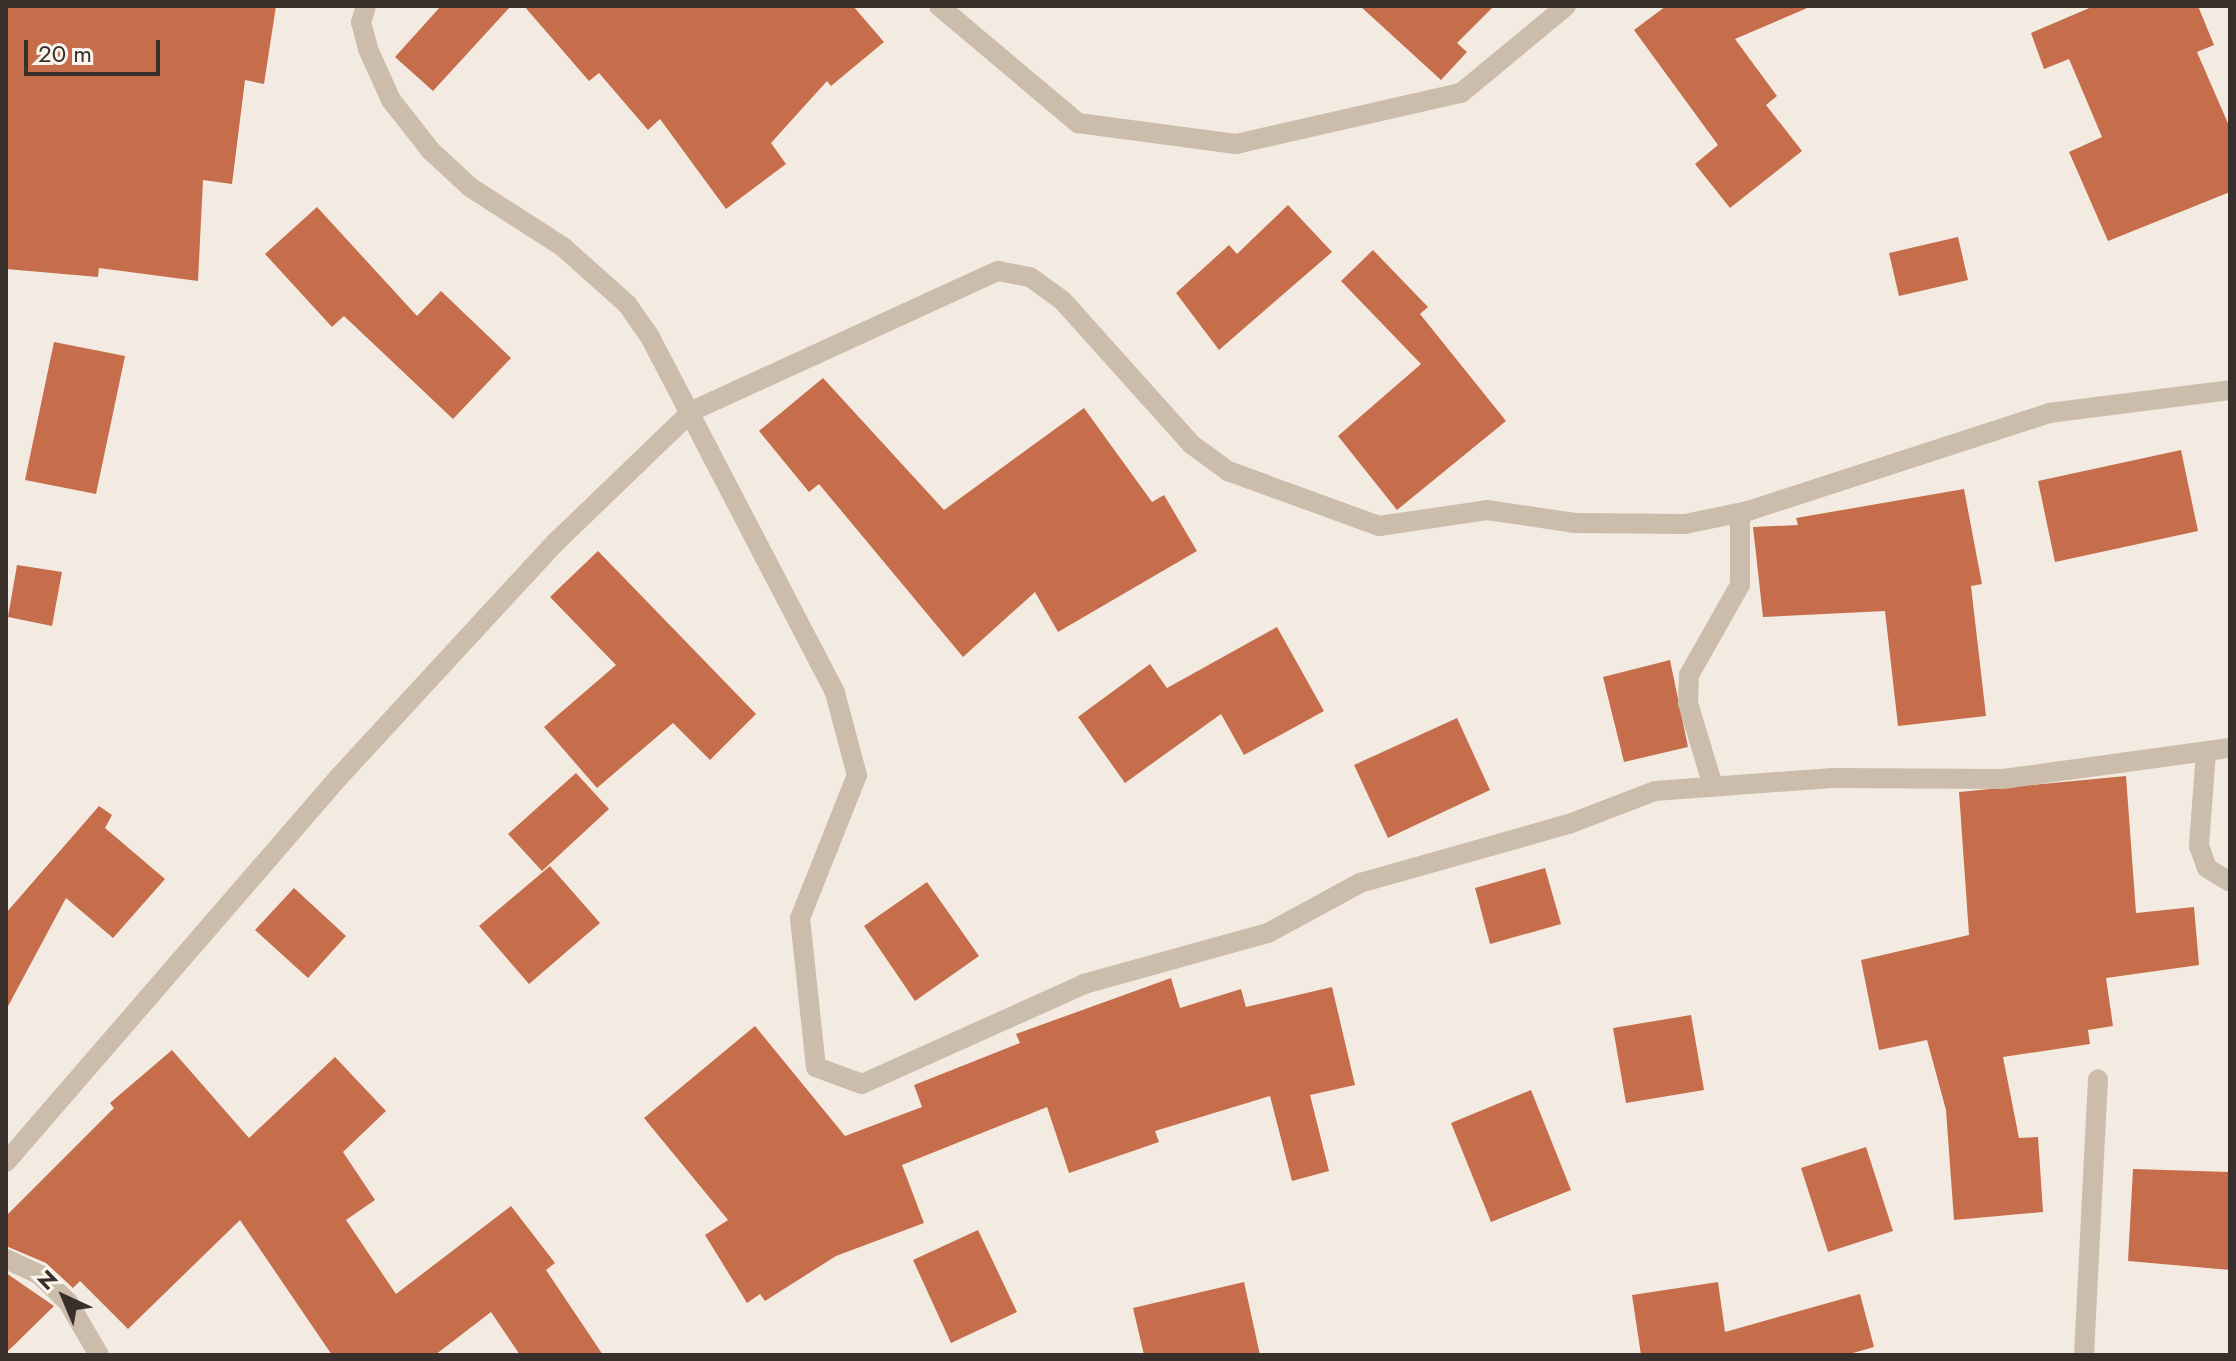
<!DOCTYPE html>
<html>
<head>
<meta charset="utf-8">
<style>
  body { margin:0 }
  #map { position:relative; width:2236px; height:1361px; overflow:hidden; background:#f3ebe1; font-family:Jost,sans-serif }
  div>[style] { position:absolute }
  .building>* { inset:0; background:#c66e4c }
  .minor>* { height:20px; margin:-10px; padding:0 10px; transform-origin:10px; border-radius:10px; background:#ccbcac }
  span { translate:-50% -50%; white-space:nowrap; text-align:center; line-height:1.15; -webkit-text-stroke:6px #fbf5ed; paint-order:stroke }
  .frame { position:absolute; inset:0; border:8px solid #3a302b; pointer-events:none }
  .north { position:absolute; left:24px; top:1257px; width:80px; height:80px; -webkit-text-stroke:6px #fbf5ed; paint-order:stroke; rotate:316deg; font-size:22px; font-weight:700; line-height:32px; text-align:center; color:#3a302b }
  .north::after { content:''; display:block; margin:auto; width:28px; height:36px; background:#3a302b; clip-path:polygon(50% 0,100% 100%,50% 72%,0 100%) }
  .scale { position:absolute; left:24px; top:40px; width:136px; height:36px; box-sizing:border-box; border:4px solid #3a302b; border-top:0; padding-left:10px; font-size:24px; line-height:28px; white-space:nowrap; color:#3a302b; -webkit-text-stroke:6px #fbf5ed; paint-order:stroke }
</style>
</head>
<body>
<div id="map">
  <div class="building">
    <i style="clip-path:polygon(6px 6px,276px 6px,264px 84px,245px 80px,232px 184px,203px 180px,198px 281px,99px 268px,98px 277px,6px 269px)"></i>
    <i style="clip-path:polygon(441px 6px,511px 6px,433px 91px,395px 57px)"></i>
    <i style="clip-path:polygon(524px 6px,853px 6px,884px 42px,831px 86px,827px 81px,771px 143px,786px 164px,726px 209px,660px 119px,648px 130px,599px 73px,589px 81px)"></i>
    <i style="clip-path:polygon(1360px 6px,1494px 6px,1457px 43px,1467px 52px,1441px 80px)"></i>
    <i style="clip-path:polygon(1666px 6px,1812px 6px,1735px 39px,1777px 96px,1766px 105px,1802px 151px,1730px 208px,1695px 164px,1718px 145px,1634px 30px)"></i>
    <i style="clip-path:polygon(2094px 6px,2198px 6px,2214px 45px,2197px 52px,2230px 128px,2230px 192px,2108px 241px,2069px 152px,2102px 137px,2069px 59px,2044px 69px,2031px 33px)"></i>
    <i style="clip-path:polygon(1288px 205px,1332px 252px,1219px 350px,1176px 293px,1229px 245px,1237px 254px)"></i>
    <i style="clip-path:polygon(317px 207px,417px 316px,441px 291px,511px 358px,453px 419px,344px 316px,332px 327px,265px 254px)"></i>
    <i style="clip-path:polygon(1958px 237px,1968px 280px,1899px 296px,1889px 253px)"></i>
    <i style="clip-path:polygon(1373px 250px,1428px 307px,1420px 314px,1506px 421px,1397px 510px,1338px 436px,1421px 364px,1341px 281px)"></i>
    <i style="clip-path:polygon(54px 342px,125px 356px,96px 494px,25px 480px)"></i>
    <i style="clip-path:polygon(823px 378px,944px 510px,1084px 408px,1152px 502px,1164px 495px,1197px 551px,1058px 632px,1035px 592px,963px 657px,819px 484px,809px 492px,759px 431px)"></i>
    <i style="clip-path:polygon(2181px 450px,2198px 531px,2055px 562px,2038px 481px)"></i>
    <i style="clip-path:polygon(1964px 489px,1982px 584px,1971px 586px,1986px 716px,1898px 726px,1885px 611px,1763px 617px,1753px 527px,1798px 525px,1796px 518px)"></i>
    <i style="clip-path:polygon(598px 551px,756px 714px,710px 760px,673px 723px,597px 788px,544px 727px,616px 665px,550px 597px)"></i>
    <i style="clip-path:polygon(17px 565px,62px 572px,52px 626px,8px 617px)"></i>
    <i style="clip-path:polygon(1277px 627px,1324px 711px,1244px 755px,1221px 714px,1125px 783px,1078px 717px,1150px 664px,1167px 688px)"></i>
    <i style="clip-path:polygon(1670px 660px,1688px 747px,1624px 762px,1603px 677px)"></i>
    <i style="clip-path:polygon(1457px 718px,1490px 790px,1388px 838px,1354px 765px)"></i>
    <i style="clip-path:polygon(576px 773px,609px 809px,542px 871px,508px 834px)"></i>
    <i style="clip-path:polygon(2126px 776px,2136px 913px,2194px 907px,2199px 965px,2106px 978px,2113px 1026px,2088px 1030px,2090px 1044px,2003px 1057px,2019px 1138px,2038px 1137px,2043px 1212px,1954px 1220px,1946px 1110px,1927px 1040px,1879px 1050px,1861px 960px,1969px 935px,1959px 792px)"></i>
    <i style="clip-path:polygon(99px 806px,112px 815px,105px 828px,165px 879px,113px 938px,66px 898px,6px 1010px,6px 913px)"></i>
    <i style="clip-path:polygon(550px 866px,600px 923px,529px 984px,479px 926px)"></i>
    <i style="clip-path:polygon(1545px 868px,1561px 924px,1490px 944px,1475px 888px)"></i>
    <i style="clip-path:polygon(927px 882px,979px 956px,915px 1001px,864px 926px)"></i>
    <i style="clip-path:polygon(294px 888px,346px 936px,308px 978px,255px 930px)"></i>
    <i style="clip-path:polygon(1171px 978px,1180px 1008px,1241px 989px,1246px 1007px,1332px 987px,1355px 1085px,1310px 1095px,1329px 1171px,1292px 1181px,1270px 1096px,1155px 1131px,1159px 1142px,1069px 1173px,1047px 1107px,902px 1165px,924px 1223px,836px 1256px,765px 1301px,760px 1294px,747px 1303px,705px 1235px,728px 1220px,644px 1118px,755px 1026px,845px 1136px,922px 1107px,914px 1085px,1020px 1043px,1016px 1034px)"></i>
    <i style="clip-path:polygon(1691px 1015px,1704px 1090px,1626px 1103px,1613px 1028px)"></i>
    <i style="clip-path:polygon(172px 1050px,249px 1138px,335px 1057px,386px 1111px,343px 1152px,375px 1200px,346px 1220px,396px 1294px,511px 1206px,555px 1263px,546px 1270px,603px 1355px,520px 1355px,491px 1312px,435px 1355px,332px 1355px,240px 1220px,128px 1329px,80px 1281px,73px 1288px,46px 1263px,6px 1246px,6px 1216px,114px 1108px,110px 1103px)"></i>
    <i style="clip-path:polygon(1531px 1090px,1571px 1190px,1491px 1222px,1451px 1123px)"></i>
    <i style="clip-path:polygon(1866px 1147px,1893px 1231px,1828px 1252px,1801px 1168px)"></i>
    <i style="clip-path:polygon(2133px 1169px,2230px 1172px,2230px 1270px,2128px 1261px)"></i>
    <i style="clip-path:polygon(978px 1230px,1017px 1312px,951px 1343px,913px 1260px)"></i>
    <i style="clip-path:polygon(6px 1273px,54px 1306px,6px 1353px)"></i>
    <i style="clip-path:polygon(1244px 1282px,1260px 1355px,1144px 1355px,1133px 1308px)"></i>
    <i style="clip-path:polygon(1718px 1282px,1725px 1332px,1860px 1294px,1874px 1347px,1846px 1355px,1641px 1355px,1632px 1295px)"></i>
  </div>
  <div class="minor">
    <i style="left:366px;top:6px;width:17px;rotate:107deg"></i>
    <i style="left:361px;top:22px;width:28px;rotate:75deg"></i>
    <i style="left:368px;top:49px;width:56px;rotate:65.7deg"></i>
    <i style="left:391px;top:100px;width:65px;rotate:51.9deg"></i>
    <i style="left:431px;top:151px;width:53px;rotate:42.7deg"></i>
    <i style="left:470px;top:187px;width:111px;rotate:32.8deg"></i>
    <i style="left:563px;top:247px;width:86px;rotate:41.7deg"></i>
    <i style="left:627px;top:304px;width:40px;rotate:55.1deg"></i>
    <i style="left:650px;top:337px;width:401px;rotate:62.5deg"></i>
    <i style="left:835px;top:693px;width:85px;rotate:75deg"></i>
    <i style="left:857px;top:775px;width:154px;rotate:111.7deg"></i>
    <i style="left:800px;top:918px;width:150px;rotate:83.9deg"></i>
    <i style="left:816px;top:1067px;width:49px;rotate:20.3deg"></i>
    <i style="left:862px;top:1084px;width:243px;rotate:-24.2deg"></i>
    <i style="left:1084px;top:984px;width:191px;rotate:-15.5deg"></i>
    <i style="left:1268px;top:933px;width:105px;rotate:-28.5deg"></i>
    <i style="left:1360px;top:883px;width:217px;rotate:-15.8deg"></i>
    <i style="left:1569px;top:824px;width:92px;rotate:-21deg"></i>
    <i style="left:1655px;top:791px;width:178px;rotate:-4.2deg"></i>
    <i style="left:1833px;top:778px;width:170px;rotate:0.3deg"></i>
    <i style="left:2003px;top:779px;width:229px;rotate:-7.8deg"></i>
    <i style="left:939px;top:6px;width:182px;rotate:40.1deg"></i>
    <i style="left:1078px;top:123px;width:159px;rotate:7.6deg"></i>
    <i style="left:1236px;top:144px;width:231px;rotate:-12.8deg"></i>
    <i style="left:1461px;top:93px;width:136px;rotate:-39.6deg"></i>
    <i style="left:2206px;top:752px;width:94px;rotate:94.3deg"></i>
    <i style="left:2199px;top:846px;width:23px;rotate:70deg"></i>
    <i style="left:2207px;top:868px;width:27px;rotate:31deg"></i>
    <i style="left:1713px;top:786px;width:87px;rotate:-106.8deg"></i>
    <i style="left:1688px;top:703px;width:28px;rotate:-88deg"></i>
    <i style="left:1689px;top:675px;width:103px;rotate:-60.5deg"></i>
    <i style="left:1740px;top:585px;width:72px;rotate:-90deg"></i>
    <i style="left:6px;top:1162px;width:508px;rotate:-49.15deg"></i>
    <i style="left:338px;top:778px;width:323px;rotate:-47.3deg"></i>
    <i style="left:557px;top:541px;width:187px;rotate:-43.9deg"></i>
    <i style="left:692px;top:411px;width:337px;rotate:-24.6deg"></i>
    <i style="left:998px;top:271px;width:33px;rotate:11deg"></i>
    <i style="left:1030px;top:277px;width:39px;rotate:36deg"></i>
    <i style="left:1062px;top:300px;width:193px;rotate:48.1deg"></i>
    <i style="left:1191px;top:444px;width:46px;rotate:36.1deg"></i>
    <i style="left:1228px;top:471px;width:161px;rotate:20deg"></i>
    <i style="left:1379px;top:526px;width:109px;rotate:-8.4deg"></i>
    <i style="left:1487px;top:510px;width:89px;rotate:8.4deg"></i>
    <i style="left:1575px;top:523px;width:110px;rotate:0.5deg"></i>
    <i style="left:1685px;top:524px;width:64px;rotate:-11.7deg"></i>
    <i style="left:1748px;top:511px;width:317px;rotate:-18deg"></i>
    <i style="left:2049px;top:413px;width:182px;rotate:-7.2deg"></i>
    <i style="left:6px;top:1259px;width:38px;rotate:25deg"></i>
    <i style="left:40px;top:1275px;width:39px;rotate:44deg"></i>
    <i style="left:68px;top:1302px;width:61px;rotate:59.7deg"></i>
    <i style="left:2084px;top:1355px;width:276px;rotate:-87.1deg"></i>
  </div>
  <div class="frame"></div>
  <div class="north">N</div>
  <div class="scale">20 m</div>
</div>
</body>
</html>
